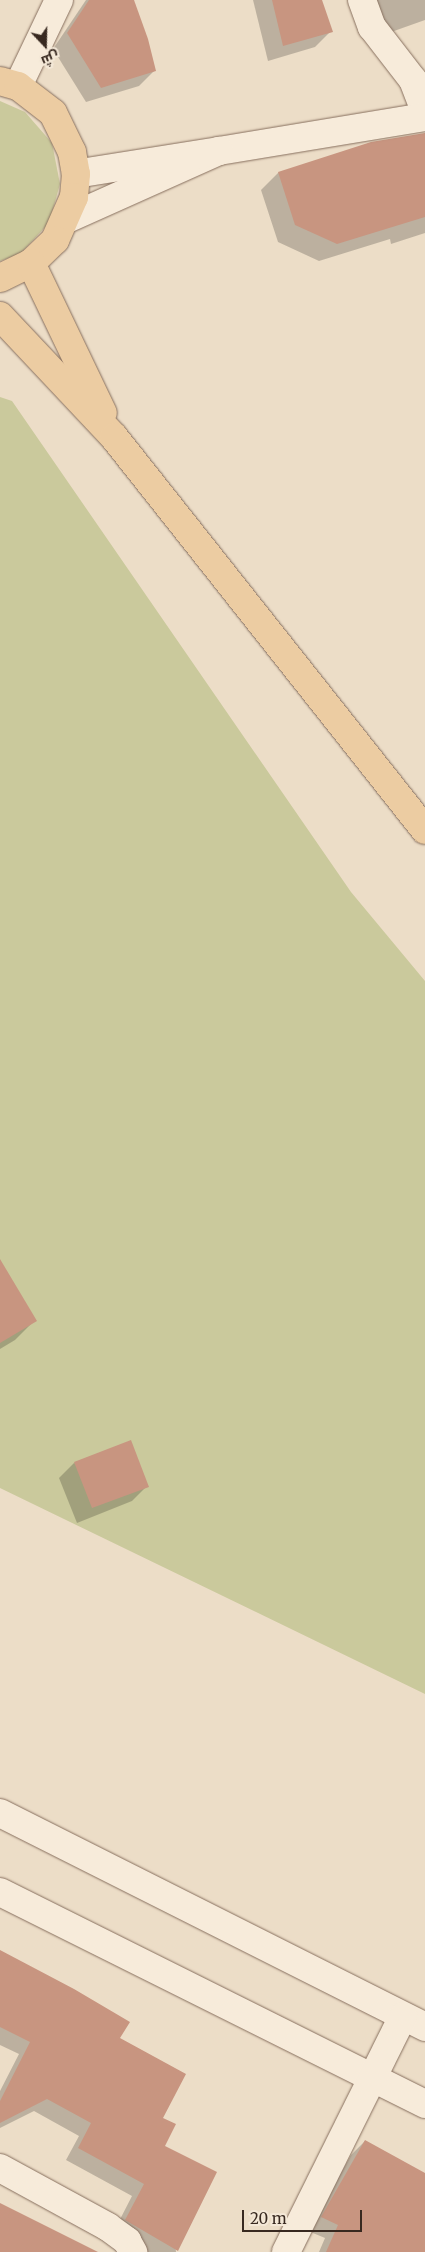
<!DOCTYPE html>
<html>
<head>
<meta charset="utf-8">
<style>
  body { margin:0 }
  #map { position:relative; width:425px; height:2252px; overflow:hidden; background:#ecddc7; font-family:Merriweather,Cairo,serif }
  div>[style] { position:absolute }
  .green>* { inset:0; background:#cac99c }
  .shadow>* { inset:0; background:#0003 }
  .building>* { inset:0; background:#c89580 }
  .roads { filter:drop-shadow(0 0 1px #876f5e) drop-shadow(0 0 1px #876f5e) }
  .minor>* { height:28px; margin:-14px; padding:0 14px; transform-origin:14px; border-radius:14px; background:#f7ebda }
  .major>* { height:28px; margin:-14px; padding:0 14px; transform-origin:14px; border-radius:14px; background:#eccca2 }
  span { translate:-50% -50%; white-space:nowrap; text-align:center; line-height:1.15; -webkit-text-stroke:4.5px #f4e8d7; paint-order:stroke }
  .north { position:absolute; left:20px; top:20px; width:50px; height:50px; -webkit-text-stroke:4px #f4e8d7; paint-order:stroke; rotate:159deg; font-size:14px; font-weight:700; line-height:20px; text-align:center; color:#382920 }
  .north::after { content:''; display:block; margin:auto; width:18px; height:22px; background:#382920; clip-path:polygon(50% 0,100% 100%,50% 72%,0 100%) }
  .scale { position:absolute; left:242px; top:2210px; width:120px; height:22px; box-sizing:border-box; border:2px solid #382920; border-top:0; padding-left:6px; font-size:15px; line-height:18px; white-space:nowrap; color:#382920; -webkit-text-stroke:4px #f4e8d7; paint-order:stroke }
</style>
</head>
<body>
<div id="map">
  <div class="green">
    <i style="clip-path:polygon(0 101px,25px 112px,52px 143px,60px 184px,49px 223px,20px 254px,0 261px)"></i>
    <i style="clip-path:polygon(0 397px,12px 401px,351px 892px,425px 981px,425px 1694px,0 1488px)"></i>
  </div>
  <div class="shadow">
    <i style="clip-path:polygon(86px 0,124px 0,154px 71px,139px 86px,86px 102px,53px 49px)"></i>
    <i style="clip-path:polygon(253px 0,320px 0,331px 31px,315px 47px,268px 61px)"></i>
    <i style="clip-path:polygon(367px 0,425px 0,425px 20px,380px 36px)"></i>
    <i style="clip-path:polygon(425px 134px,425px 233px,391px 244px,390px 239px,319px 261px,278px 242px,261px 190px,278px 173px,371px 143px)"></i>
    <i style="clip-path:polygon(0 1261px,35px 1320px,15px 1340px,0 1349px)"></i>
    <i style="clip-path:polygon(74px 1463px,147px 1486px,132px 1501px,77px 1523px,59px 1478px)"></i>
    <i style="clip-path:polygon(0 1956px,118px 2039px,161px 2118px,176px 2252px,146px 2252px,113px 2233px,132px 2196px,66px 2160px,79px 2136px,34px 2111px,0 2128px,0 2091px,19px 2054px,0 2045px)"></i>
    <i style="clip-path:polygon(365px 2141px,425px 2175px,425px 2252px,319px 2252px,325px 2238px,308px 2231px,351px 2155px)"></i>
  </div>
  <div class="building">
    <i style="clip-path:polygon(89px 0,134px 0,148px 39px,156px 71px,101px 88px,67px 33px)"></i>
    <i style="clip-path:polygon(272px 0,322px 0,333px 32px,283px 46px)"></i>
    <i style="clip-path:polygon(425px 133px,425px 217px,337px 244px,295px 225px,278px 172px,371px 142px)"></i>
    <i style="clip-path:polygon(0 1259px,37px 1321px,0 1343px)"></i>
    <i style="clip-path:polygon(131px 1440px,149px 1487px,92px 1508px,74px 1462px)"></i>
    <i style="clip-path:polygon(0 1950px,74px 1989px,130px 2022px,120px 2038px,186px 2074px,163px 2118px,176px 2124px,165px 2146px,217px 2172px,178px 2251px,125px 2220px,144px 2184px,78px 2148px,91px 2123px,47px 2099px,0 2123px,0 2101px,30px 2042px,0 2027px)"></i>
    <i style="clip-path:polygon(365px 2140px,425px 2173px,425px 2252px,326px 2252px,338px 2225px,321px 2217px)"></i>
    <i style="clip-path:polygon(0 2203px,98px 2252px,0 2252px)"></i>
  </div>
  <div class="roads">
    <div class="minor">
      <i style="left:362px;top:0;width:29px;rotate:70deg"></i>
      <i style="left:372px;top:27px;width:67px;rotate:52.3deg"></i>
      <i style="left:413px;top:80px;width:33px;rotate:69deg"></i>
      <i style="left:18px;top:86px;width:95px;rotate:-64.5deg"></i>
      <i style="left:219px;top:151px;width:209px;rotate:-9.4deg"></i>
      <i style="left:67px;top:219px;width:167px;rotate:-24.1deg"></i>
      <i style="left:219px;top:151px;width:145px;rotate:170.9deg"></i>
      <i style="left:0;top:1813px;width:476px;rotate:26.7deg"></i>
      <i style="left:0;top:1892px;width:475px;rotate:26.5deg"></i>
      <i style="left:0;top:2168px;width:123px;rotate:28.6deg"></i>
      <i style="left:108px;top:2227px;width:24px;rotate:36deg"></i>
      <i style="left:127px;top:2241px;width:13px;rotate:61deg"></i>
      <i style="left:286px;top:2252px;width:263px;rotate:-63.6deg"></i>
    </div>
    <div class="major">
      <i style="left:0;top:81px;width:19px;rotate:16deg"></i>
      <i style="left:18px;top:86px;width:44px;rotate:37.6deg"></i>
      <i style="left:53px;top:113px;width:43px;rotate:64deg"></i>
      <i style="left:72px;top:152px;width:22px;rotate:80deg"></i>
      <i style="left:76px;top:174px;width:23px;rotate:95deg"></i>
      <i style="left:74px;top:197px;width:47px;rotate:113.8deg"></i>
      <i style="left:55px;top:240px;width:33px;rotate:136deg"></i>
      <i style="left:31px;top:263px;width:34px;rotate:154deg"></i>
      <i style="left:31px;top:263px;width:166px;rotate:64.4deg"></i>
      <i style="left:0;top:316px;width:166px;rotate:46.7deg"></i>
      <i style="left:114px;top:437px;width:501px;rotate:51.64deg"></i>
    </div>
  </div>
  <div class="north">ش</div>
  <div class="scale">20 m</div>
</div>
</body>
</html>
